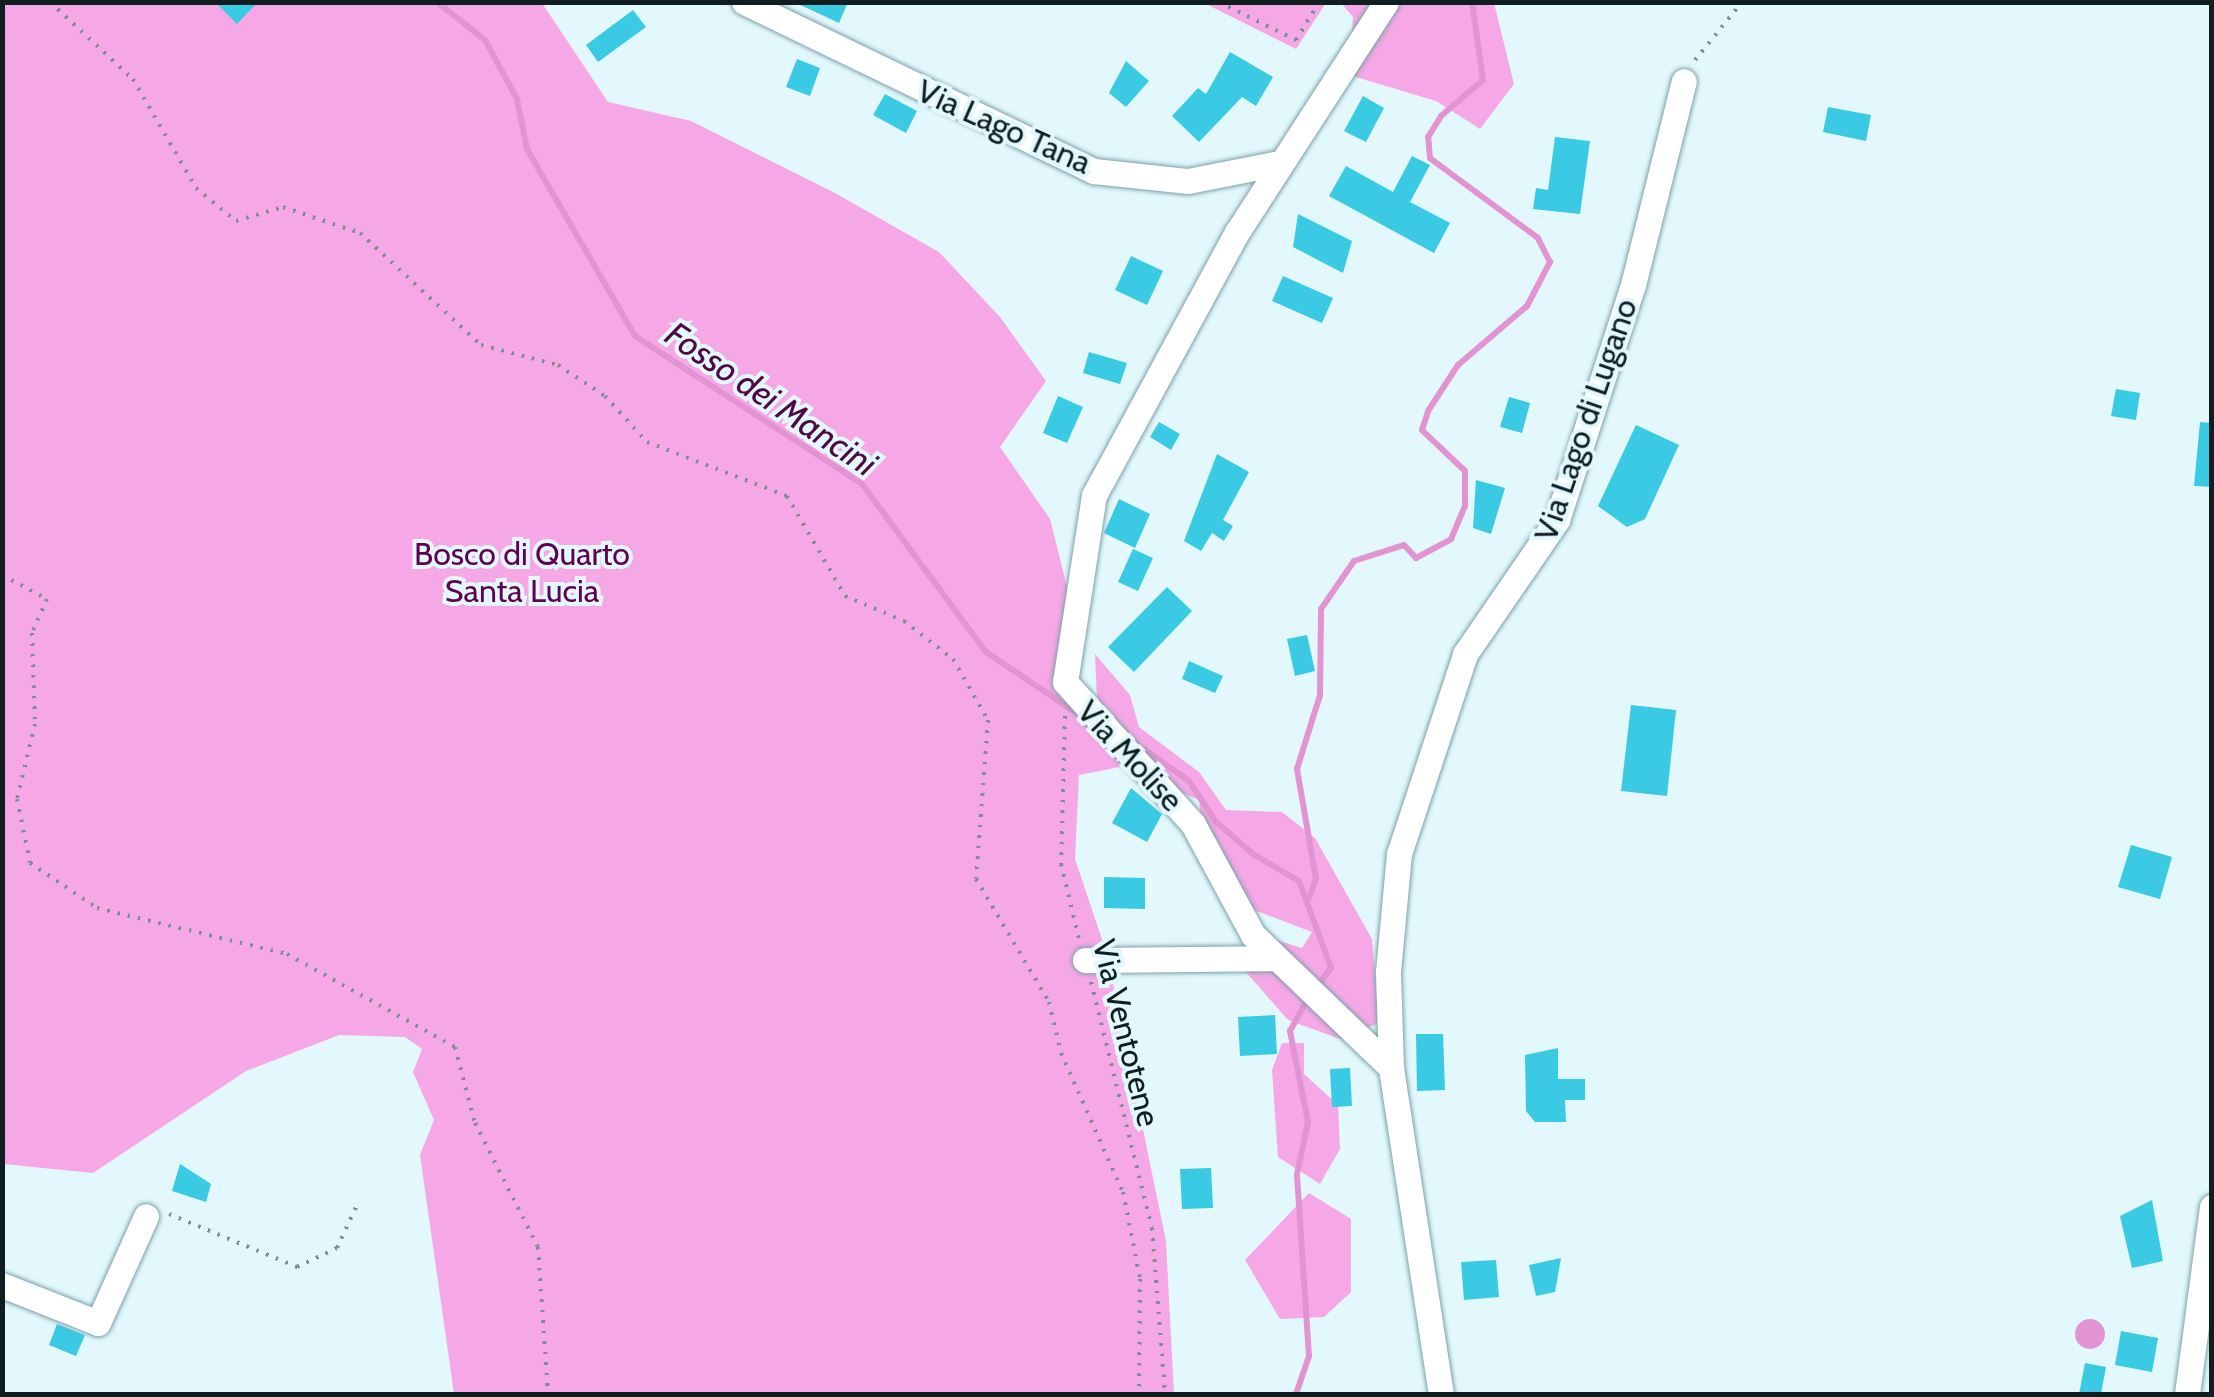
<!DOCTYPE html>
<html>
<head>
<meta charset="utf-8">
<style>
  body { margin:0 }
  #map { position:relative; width:2214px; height:1397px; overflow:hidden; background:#e2f8fd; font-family:Cabin,sans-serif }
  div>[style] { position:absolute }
  .forest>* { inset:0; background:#f6a7e6 }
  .water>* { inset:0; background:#e294d2 }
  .round { border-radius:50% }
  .stream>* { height:6px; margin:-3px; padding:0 3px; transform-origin:3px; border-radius:3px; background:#e294d2 }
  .building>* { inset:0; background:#3acae3 }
  .path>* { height:4px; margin-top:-2px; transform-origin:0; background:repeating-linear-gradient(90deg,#7c8e92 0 2.5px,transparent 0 10.5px) }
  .roads { filter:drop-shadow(0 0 2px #7da1a9) drop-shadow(0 0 2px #7da1a9) }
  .street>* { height:25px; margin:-12.5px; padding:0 12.5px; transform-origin:12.5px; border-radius:12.5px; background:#fff }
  span { translate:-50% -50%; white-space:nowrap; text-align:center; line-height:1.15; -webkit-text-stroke:8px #e2f8fd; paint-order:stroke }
  .street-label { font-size:32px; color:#101e21 }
  .park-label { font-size:32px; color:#600055 }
  .water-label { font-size:35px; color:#4e0845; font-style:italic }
  .frame { position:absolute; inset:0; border:5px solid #101e21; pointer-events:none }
</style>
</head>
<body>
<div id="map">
  <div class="forest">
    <i style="clip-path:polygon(3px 3px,542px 3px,608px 102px,691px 121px,835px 193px,939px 252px,1000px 317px,1046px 381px,1000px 447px,1050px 519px,1071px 603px,1056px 664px,1097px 700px,1095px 654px,1130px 695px,1139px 727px,1199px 772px,1226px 810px,1282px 812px,1315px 838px,1372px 939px,1379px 1023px,1340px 1039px,1288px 1020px,1245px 971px,1263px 936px,1302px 948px,1312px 932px,1246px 907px,1204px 848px,1199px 800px,1120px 767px,1079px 775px,1075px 859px,1107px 954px,1166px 1241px,1174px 1394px,454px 1394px,420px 1155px,434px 1120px,413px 1072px,422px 1049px,405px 1037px,339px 1035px,246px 1071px,93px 1173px,3px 1164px)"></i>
    <i style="clip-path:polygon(1204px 3px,1326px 3px,1296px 49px)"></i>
    <i style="clip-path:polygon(1341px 3px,1494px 3px,1514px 84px,1480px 129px,1436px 101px,1349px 75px,1353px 17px)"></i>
    <i style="clip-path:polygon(1282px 1043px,1304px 1043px,1304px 1074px,1338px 1105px,1340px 1149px,1320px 1184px,1278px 1157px,1272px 1070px)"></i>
    <i style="clip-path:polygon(1309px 1193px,1351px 1219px,1351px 1292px,1324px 1317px,1280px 1319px,1245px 1260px)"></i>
  </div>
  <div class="water">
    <i class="round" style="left:2075px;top:1319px;width:30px;height:30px"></i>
  </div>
  <div class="stream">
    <i style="left:437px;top:2px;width:61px;rotate:38.4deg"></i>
    <i style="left:485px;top:40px;width:67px;rotate:61.5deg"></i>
    <i style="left:517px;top:99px;width:51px;rotate:78.7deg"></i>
    <i style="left:527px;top:149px;width:216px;rotate:60deg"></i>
    <i style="left:635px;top:336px;width:271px;rotate:33.1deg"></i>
    <i style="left:862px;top:484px;width:209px;rotate:53.6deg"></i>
    <i style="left:986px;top:652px;width:118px;rotate:34deg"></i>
    <i style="left:1135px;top:743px;width:66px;rotate:35.1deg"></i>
    <i style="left:1189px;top:781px;width:49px;rotate:56.6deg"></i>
    <i style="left:1216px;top:822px;width:49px;rotate:40.9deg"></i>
    <i style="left:1253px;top:854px;width:53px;rotate:30.4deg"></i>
    <i style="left:1299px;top:881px;width:93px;rotate:69.8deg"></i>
    <i style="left:1331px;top:968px;width:26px;rotate:127deg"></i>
    <i style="left:1309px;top:898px;width:20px;rotate:-70deg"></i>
    <i style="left:1316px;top:879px;width:112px;rotate:-99.8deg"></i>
    <i style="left:1297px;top:769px;width:77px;rotate:-72.7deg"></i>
    <i style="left:1320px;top:695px;width:86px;rotate:-89.3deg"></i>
    <i style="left:1321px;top:609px;width:58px;rotate:-55.5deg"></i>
    <i style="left:1354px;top:561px;width:52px;rotate:-17.7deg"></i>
    <i style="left:1404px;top:545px;width:18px;rotate:47deg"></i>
    <i style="left:1416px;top:558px;width:40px;rotate:-28deg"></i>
    <i style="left:1451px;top:539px;width:36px;rotate:-67deg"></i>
    <i style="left:1465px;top:506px;width:35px;rotate:-90deg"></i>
    <i style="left:1465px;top:471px;width:59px;rotate:-136.4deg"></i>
    <i style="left:1422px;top:430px;width:20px;rotate:-72deg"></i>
    <i style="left:1428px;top:411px;width:55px;rotate:-56.9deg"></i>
    <i style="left:1458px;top:365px;width:91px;rotate:-40.5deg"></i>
    <i style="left:1527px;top:306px;width:50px;rotate:-62.4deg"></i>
    <i style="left:1550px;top:262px;width:27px;rotate:-117deg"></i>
    <i style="left:1538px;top:238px;width:134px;rotate:-143.5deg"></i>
    <i style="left:1430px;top:158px;width:21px;rotate:-95deg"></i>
    <i style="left:1428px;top:137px;width:25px;rotate:-58deg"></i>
    <i style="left:1441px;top:116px;width:55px;rotate:-40.6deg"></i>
    <i style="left:1483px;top:80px;width:79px;rotate:-98deg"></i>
    <i style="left:1296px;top:1394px;width:40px;rotate:-71.1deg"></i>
    <i style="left:1309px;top:1356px;width:182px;rotate:-93.8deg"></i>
    <i style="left:1297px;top:1174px;width:53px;rotate:-78.1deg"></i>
    <i style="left:1308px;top:1122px;width:93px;rotate:-101.2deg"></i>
    <i style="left:1290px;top:1031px;width:37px;rotate:-61deg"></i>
  </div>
  <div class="building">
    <i style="clip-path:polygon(215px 2px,258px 2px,237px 24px)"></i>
    <i style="clip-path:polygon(794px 2px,848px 2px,839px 23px)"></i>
    <i style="clip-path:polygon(633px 10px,646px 27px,598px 62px,586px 45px)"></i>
    <i style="clip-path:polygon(1230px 52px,1273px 77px,1256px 106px,1242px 97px,1199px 142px,1172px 116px,1198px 88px,1206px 94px)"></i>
    <i style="clip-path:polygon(797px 59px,820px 68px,810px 96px,786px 87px)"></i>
    <i style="clip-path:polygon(1126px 61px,1149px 81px,1126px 107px,1109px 93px)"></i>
    <i style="clip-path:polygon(885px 94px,917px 111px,906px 133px,873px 115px)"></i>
    <i style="clip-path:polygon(1363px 96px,1384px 108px,1366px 142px,1344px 131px)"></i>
    <i style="clip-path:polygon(1828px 107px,1871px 115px,1866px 141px,1823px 132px)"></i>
    <i style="clip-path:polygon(1555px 137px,1590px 141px,1580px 214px,1533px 209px,1536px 188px,1548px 190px)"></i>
    <i style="clip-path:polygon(1412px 156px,1430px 165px,1410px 202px,1450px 223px,1434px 253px,1329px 196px,1346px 166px,1393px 192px)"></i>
    <i style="clip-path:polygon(1298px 214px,1352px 241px,1343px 273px,1293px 247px)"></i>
    <i style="clip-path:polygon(1131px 256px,1163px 271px,1147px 305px,1115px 290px)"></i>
    <i style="clip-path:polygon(1283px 276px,1333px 298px,1322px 323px,1272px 301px)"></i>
    <i style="clip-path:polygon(1089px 352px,1127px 363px,1120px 384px,1083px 373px)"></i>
    <i style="clip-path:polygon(2116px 389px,2140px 393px,2136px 420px,2111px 416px)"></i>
    <i style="clip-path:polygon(1058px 396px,1083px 407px,1067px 443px,1043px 433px)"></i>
    <i style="clip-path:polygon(1509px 397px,1530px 403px,1522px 433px,1500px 427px)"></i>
    <i style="clip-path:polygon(1159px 422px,1180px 434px,1171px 450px,1150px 437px)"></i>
    <i style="clip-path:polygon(2200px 422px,2212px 423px,2212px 487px,2194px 486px)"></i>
    <i style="clip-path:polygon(1636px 425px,1679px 445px,1645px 519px,1627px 527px,1598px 506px)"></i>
    <i style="clip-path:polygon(1217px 454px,1249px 472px,1223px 520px,1233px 526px,1224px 541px,1212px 533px,1201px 551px,1184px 541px)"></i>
    <i style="clip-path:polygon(1476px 480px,1505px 488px,1491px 534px,1473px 528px)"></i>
    <i style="clip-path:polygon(1119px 499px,1150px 514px,1135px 548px,1104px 533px)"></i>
    <i style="clip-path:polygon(1133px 549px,1153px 558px,1138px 591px,1118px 582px)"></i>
    <i style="clip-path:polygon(1167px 587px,1192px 611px,1134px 672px,1108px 647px)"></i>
    <i style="clip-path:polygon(1307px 635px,1315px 671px,1295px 676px,1287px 639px)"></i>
    <i style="clip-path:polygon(1189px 661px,1223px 676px,1215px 693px,1182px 679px)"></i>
    <i style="clip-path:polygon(1631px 705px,1676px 710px,1667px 796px,1621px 791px)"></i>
    <i style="clip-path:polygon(1131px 788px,1162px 814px,1147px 842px,1112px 823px)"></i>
    <i style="clip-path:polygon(2131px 845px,2172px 857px,2160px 899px,2118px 887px)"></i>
    <i style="clip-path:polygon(1104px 877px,1145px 878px,1145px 909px,1104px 908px)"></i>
    <i style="clip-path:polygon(1275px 1015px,1277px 1054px,1240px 1056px,1238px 1017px)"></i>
    <i style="clip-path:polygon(1416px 1034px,1443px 1034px,1445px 1090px,1417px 1091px)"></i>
    <i style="clip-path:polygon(1558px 1048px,1558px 1079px,1585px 1079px,1585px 1100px,1565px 1100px,1566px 1122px,1535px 1122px,1526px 1111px,1525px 1055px)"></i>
    <i style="clip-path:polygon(1350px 1068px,1352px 1106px,1332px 1107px,1330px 1069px)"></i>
    <i style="clip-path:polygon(180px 1164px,211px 1184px,206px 1202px,172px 1191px)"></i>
    <i style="clip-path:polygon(1211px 1168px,1213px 1208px,1182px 1209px,1180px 1169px)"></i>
    <i style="clip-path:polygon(2152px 1200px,2163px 1261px,2132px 1268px,2120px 1216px)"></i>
    <i style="clip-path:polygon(1561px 1258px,1555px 1292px,1536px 1296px,1529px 1265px)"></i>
    <i style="clip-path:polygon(1496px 1260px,1499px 1297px,1464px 1300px,1461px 1262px)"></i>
    <i style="clip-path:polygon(57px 1324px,85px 1335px,76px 1356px,49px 1345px)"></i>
    <i style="clip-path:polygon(2121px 1331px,2158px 1338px,2152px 1372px,2115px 1365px)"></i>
    <i style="clip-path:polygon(2085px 1363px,2106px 1367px,2101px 1394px,2079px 1394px)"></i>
  </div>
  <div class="path">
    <i style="left:50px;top:2px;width:113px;rotate:42.9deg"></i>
    <i style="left:133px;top:79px;width:126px;rotate:60deg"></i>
    <i style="left:196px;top:188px;width:52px;rotate:39.5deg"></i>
    <i style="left:236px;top:221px;width:49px;rotate:-16.6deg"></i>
    <i style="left:283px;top:207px;width:81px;rotate:18.7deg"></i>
    <i style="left:360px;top:233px;width:165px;rotate:42.8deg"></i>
    <i style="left:481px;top:345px;width:80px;rotate:14.6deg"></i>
    <i style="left:558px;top:365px;width:56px;rotate:33.4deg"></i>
    <i style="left:605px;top:396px;width:62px;rotate:47.6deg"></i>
    <i style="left:647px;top:442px;width:150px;rotate:21.1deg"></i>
    <i style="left:787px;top:496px;width:116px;rotate:59.9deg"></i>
    <i style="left:845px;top:596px;width:64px;rotate:23deg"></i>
    <i style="left:904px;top:621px;width:62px;rotate:37.8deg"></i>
    <i style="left:953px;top:659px;width:70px;rotate:60.2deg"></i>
    <i style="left:988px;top:720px;width:159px;rotate:94.3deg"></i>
    <i style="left:976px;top:879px;width:143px;rotate:59.3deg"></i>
    <i style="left:1049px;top:1002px;width:52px;rotate:76.8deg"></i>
    <i style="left:1061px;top:1053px;width:152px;rotate:66deg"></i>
    <i style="left:1123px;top:1192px;width:89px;rotate:78.9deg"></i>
    <i style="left:1140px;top:1279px;width:115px;rotate:90.5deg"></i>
    <i style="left:1219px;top:2px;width:86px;rotate:26.3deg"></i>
    <i style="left:1296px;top:40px;width:44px;rotate:-58.8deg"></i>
    <i style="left:1695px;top:60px;width:75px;rotate:-51deg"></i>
    <i style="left:2px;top:575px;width:51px;rotate:28.1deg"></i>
    <i style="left:47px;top:599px;width:37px;rotate:114deg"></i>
    <i style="left:32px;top:633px;width:91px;rotate:88.1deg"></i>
    <i style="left:35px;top:724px;width:77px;rotate:103.5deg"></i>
    <i style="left:17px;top:799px;width:65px;rotate:78.5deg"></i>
    <i style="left:30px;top:863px;width:81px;rotate:33.9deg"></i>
    <i style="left:97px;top:908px;width:195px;rotate:13.6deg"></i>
    <i style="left:287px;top:954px;width:192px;rotate:29deg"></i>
    <i style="left:455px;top:1047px;width:79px;rotate:75.3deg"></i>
    <i style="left:475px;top:1123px;width:139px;rotate:63.1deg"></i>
    <i style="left:538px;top:1247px;width:147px;rotate:86.1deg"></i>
    <i style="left:1065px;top:716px;width:148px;rotate:91.5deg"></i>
    <i style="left:1061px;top:864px;width:77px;rotate:76.5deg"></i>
    <i style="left:1091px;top:982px;width:253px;rotate:76.1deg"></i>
    <i style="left:1152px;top:1228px;width:167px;rotate:85.5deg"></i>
    <i style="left:169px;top:1214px;width:139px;rotate:22.5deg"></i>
    <i style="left:297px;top:1267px;width:44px;rotate:-25.4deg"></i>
    <i style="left:337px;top:1248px;width:45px;rotate:-65.1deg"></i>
  </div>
  <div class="roads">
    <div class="street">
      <i style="left:744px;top:2px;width:389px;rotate:25.8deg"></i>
      <i style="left:1094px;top:171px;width:95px;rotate:6.1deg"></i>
      <i style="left:1188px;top:181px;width:93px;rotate:-11.2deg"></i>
      <i style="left:1386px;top:2px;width:274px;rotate:122.9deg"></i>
      <i style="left:1237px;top:232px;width:299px;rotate:118.5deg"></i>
      <i style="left:1094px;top:495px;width:189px;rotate:98.8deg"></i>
      <i style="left:1065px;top:682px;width:191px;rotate:48deg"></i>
      <i style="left:1193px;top:824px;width:126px;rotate:61.6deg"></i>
      <i style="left:1253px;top:935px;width:192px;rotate:43.9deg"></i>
      <i style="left:1391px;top:1068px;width:330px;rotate:81.3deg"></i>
      <i style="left:1085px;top:960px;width:189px;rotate:-0.6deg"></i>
      <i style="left:1391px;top:1068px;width:96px;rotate:-91.8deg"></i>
      <i style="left:1388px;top:972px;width:119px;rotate:-84.7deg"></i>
      <i style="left:1399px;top:854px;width:211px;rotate:-71.7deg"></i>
      <i style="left:1465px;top:654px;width:163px;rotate:-55.5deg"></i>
      <i style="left:1557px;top:520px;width:247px;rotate:-72.1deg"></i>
      <i style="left:1633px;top:285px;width:210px;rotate:-76deg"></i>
      <i style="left:2px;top:1285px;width:103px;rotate:21.6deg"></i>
      <i style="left:98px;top:1323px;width:117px;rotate:-65.8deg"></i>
      <i style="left:2187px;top:1394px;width:189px;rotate:-82.4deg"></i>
    </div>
  </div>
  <div class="street-label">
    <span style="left:1004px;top:127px;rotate:24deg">Via Lago Tana</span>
    <span style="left:1586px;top:420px;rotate:-71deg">Via Lago di Lugano</span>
    <span style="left:1130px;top:756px;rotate:47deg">Via Molise</span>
    <span style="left:1126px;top:1033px;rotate:76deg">Via Ventotene</span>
  </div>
  <div class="park-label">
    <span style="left:522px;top:573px">Bosco di Quarto<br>Santa Lucia</span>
  </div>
  <div class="water-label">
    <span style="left:771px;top:399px;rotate:34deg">Fosso dei Mancini</span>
  </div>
  <div class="frame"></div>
</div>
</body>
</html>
